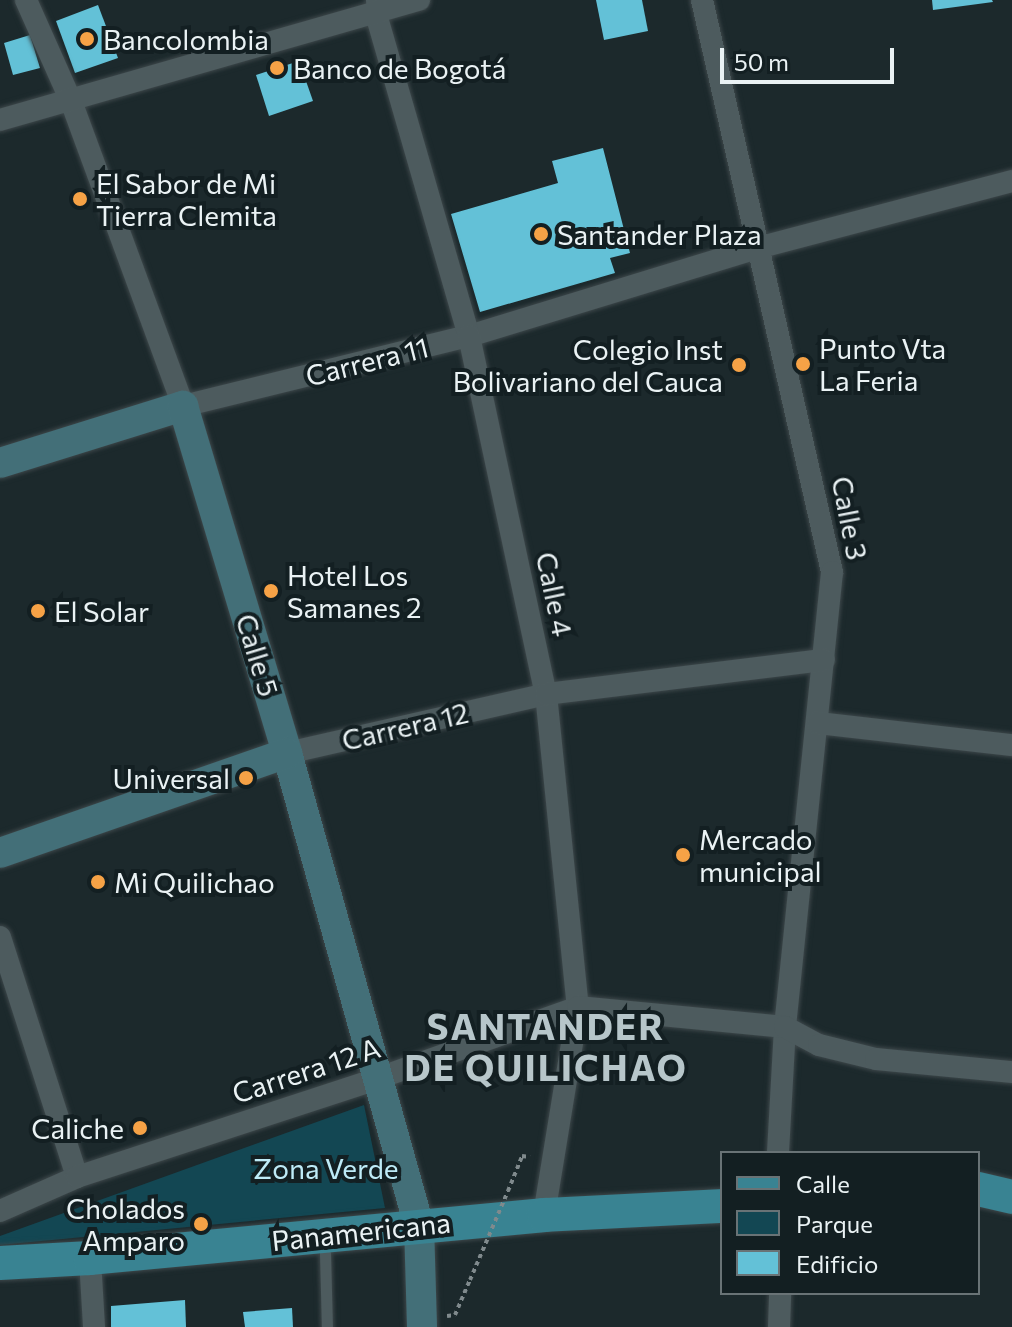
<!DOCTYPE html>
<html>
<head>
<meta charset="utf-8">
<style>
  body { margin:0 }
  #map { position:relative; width:1012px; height:1327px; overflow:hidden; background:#1c292c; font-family:Commissioner,sans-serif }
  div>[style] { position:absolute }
  .green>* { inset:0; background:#134753 }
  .building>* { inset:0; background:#63c1d7 }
  .path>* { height:4px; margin-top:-2px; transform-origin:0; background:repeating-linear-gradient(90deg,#808a8d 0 4px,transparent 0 8px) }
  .roads { filter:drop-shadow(0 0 2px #3d474a) drop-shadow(0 0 2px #3d474a) }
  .lane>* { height:11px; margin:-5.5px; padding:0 5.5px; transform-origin:5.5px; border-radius:5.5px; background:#4d5b5e }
  .street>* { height:22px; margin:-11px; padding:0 11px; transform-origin:11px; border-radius:11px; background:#4d5b5e }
  .secondary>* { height:30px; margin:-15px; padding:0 15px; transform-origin:15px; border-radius:15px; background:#436f78 }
  .primary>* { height:34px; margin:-17px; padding:0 17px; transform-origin:17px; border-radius:17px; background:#398392 }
  .path-bridge>* { height:4px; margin-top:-2px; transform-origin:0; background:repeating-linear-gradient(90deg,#808a8d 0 4px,transparent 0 8px) }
  .dots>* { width:22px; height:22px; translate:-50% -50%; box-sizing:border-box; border:4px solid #131f22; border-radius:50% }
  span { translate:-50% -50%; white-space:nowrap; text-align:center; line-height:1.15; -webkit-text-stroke:8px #131f22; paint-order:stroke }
  .poi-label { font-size:28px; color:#eaf2f4 }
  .left { translate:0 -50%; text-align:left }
  .right { translate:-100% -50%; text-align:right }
  .street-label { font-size:28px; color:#eaf2f4 }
  .park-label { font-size:28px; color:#beebf7 }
  .district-label { font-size:36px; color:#b7c6ca; font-weight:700; letter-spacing:2px }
  .legend { position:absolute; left:720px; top:1151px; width:260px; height:144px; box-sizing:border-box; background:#131f22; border:2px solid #697376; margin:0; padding:10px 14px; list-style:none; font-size:24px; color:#eaf2f4 }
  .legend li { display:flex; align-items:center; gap:16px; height:40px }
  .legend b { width:40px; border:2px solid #697376 }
  .scale { position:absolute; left:720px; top:48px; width:174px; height:36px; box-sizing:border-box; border:4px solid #eaf2f4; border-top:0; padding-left:10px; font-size:24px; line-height:28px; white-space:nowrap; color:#eaf2f4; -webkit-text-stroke:6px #131f22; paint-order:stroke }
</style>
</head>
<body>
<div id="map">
  <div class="green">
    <i style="clip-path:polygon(364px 1105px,385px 1208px,0 1245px,0 1236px)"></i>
  </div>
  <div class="building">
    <i style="clip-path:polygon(596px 0,642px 0,648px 31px,604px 40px)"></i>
    <i style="clip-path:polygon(932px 0,992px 0,993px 2px,933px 10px)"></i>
    <i style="clip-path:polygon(98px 5px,118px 58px,75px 73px,56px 21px)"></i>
    <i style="clip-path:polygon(30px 35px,40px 68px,13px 75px,4px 43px)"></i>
    <i style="clip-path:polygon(299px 61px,313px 101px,269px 116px,256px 75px)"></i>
    <i style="clip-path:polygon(603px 148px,630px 253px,610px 258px,615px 273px,480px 312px,451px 214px,558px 183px,552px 161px)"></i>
    <i style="clip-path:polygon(185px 1300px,186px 1327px,111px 1327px,111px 1306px)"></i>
    <i style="clip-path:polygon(292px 1308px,293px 1327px,245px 1327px,243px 1312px)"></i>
  </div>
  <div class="path">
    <i style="left:508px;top:1191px;width:38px;rotate:-68deg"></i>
    <i style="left:522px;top:1156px;width:8px;rotate:7deg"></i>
    <i style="left:447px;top:1316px;width:8px;rotate:-7deg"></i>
    <i style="left:455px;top:1315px;width:38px;rotate:-67deg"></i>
  </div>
  <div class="roads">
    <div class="lane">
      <i style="left:325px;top:1253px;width:74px;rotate:88.5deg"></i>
    </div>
    <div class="street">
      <i style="left:26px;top:0;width:111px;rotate:66deg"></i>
      <i style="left:71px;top:101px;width:325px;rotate:69.8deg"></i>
      <i style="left:183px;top:406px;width:294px;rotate:-13.8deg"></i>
      <i style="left:469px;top:336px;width:305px;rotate:-17deg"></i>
      <i style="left:761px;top:247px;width:260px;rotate:-14.7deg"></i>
      <i style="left:377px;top:0;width:21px;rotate:87deg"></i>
      <i style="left:378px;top:21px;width:328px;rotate:73.9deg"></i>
      <i style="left:469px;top:336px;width:366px;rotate:77.9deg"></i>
      <i style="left:546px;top:694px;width:315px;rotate:84.2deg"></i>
      <i style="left:578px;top:1007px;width:211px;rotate:99.3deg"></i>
      <i style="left:702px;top:0;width:587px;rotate:77.2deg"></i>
      <i style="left:832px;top:572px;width:457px;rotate:95.9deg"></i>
      <i style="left:785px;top:1027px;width:126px;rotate:93.2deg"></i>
      <i style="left:0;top:120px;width:436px;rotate:-16deg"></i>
      <i style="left:818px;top:723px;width:195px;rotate:6.5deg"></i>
      <i style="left:287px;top:753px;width:266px;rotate:-12.8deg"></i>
      <i style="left:546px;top:694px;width:280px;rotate:-7deg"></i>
      <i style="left:0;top:937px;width:252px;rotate:72.2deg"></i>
      <i style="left:0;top:1211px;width:84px;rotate:-23.8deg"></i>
      <i style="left:77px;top:1177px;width:318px;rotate:-18.1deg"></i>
      <i style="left:379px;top:1078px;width:211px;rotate:-19.6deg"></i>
      <i style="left:578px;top:1007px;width:208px;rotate:5.5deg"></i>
      <i style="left:785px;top:1027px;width:38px;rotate:28deg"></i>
      <i style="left:819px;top:1045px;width:59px;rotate:13.8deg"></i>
      <i style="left:876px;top:1059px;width:137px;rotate:5.5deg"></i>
      <i style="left:91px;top:1276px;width:51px;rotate:86.6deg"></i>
      <i style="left:779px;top:1327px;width:34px;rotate:-88deg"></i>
    </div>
    <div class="secondary">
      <i style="left:0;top:463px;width:192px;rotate:-17.3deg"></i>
      <i style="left:183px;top:406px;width:362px;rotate:73.3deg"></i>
      <i style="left:287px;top:753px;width:490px;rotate:74.4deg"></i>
      <i style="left:419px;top:1225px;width:102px;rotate:88.3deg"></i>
      <i style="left:0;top:853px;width:304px;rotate:-19.2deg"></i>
    </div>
    <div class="primary">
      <i style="left:978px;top:1189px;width:35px;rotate:13deg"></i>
      <i style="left:0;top:1263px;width:90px;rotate:-3.2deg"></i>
      <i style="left:90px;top:1258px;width:456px;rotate:-5.4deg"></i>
      <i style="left:544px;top:1215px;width:178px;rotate:-2.9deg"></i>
    </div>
  </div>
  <div class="path-bridge">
    <i style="left:470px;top:1280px;width:97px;rotate:-66.9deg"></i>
  </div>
  <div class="dots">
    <i style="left:87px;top:39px;background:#f6a246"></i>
    <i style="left:277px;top:68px;background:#f6a246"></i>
    <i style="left:80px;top:199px;background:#f6a246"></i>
    <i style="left:541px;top:234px;background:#f6a246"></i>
    <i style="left:803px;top:364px;background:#f6a246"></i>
    <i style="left:739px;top:365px;background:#f6a246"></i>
    <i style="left:271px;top:591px;background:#f6a246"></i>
    <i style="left:38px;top:611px;background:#f6a246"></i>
    <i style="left:246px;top:778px;background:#f6a246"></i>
    <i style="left:683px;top:855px;background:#f6a246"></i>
    <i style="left:98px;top:882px;background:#f6a246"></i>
    <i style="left:140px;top:1128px;background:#f6a246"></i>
    <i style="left:201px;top:1224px;background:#f6a246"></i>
  </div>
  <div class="poi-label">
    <span class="left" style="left:103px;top:39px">Bancolombia</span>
    <span class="left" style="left:293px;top:68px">Banco de Bogotá</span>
    <span class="left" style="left:96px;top:199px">El Sabor de Mi<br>Tierra Clemita</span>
    <span class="left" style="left:557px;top:234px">Santander Plaza</span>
    <span class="left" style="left:819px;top:364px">Punto Vta<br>La Feria</span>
    <span class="right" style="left:723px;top:365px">Colegio Inst<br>Bolivariano del Cauca</span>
    <span class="left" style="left:287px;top:591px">Hotel Los<br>Samanes 2</span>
    <span class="left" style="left:54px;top:611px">El Solar</span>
    <span class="right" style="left:230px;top:778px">Universal</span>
    <span class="left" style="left:699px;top:855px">Mercado<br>municipal</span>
    <span class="left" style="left:114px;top:882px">Mi Quilichao</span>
    <span class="right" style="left:124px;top:1128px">Caliche</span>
    <span class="right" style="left:185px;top:1224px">Cholados<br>Amparo</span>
  </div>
  <div class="street-label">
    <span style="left:367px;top:361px;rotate:-14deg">Carrera 11</span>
    <span style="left:850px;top:518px;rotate:79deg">Calle 3</span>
    <span style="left:555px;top:594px;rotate:78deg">Calle 4</span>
    <span style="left:258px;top:655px;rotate:73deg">Calle 5</span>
    <span style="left:405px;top:726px;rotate:-13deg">Carrera 12</span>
    <span style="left:306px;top:1070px;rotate:-18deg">Carrera 12 A</span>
    <span style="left:361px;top:1231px;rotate:-6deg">Panamericana</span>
  </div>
  <div class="park-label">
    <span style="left:326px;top:1168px">Zona Verde</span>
  </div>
  <div class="district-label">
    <span style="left:546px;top:1046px">SANTANDER<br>DE QUILICHAO</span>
  </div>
  <ul class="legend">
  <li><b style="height:10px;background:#398392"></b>Calle</li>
  <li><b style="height:22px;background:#134753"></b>Parque</li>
  <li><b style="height:22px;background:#63c1d7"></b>Edificio</li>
  </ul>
  <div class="scale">50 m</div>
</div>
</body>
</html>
